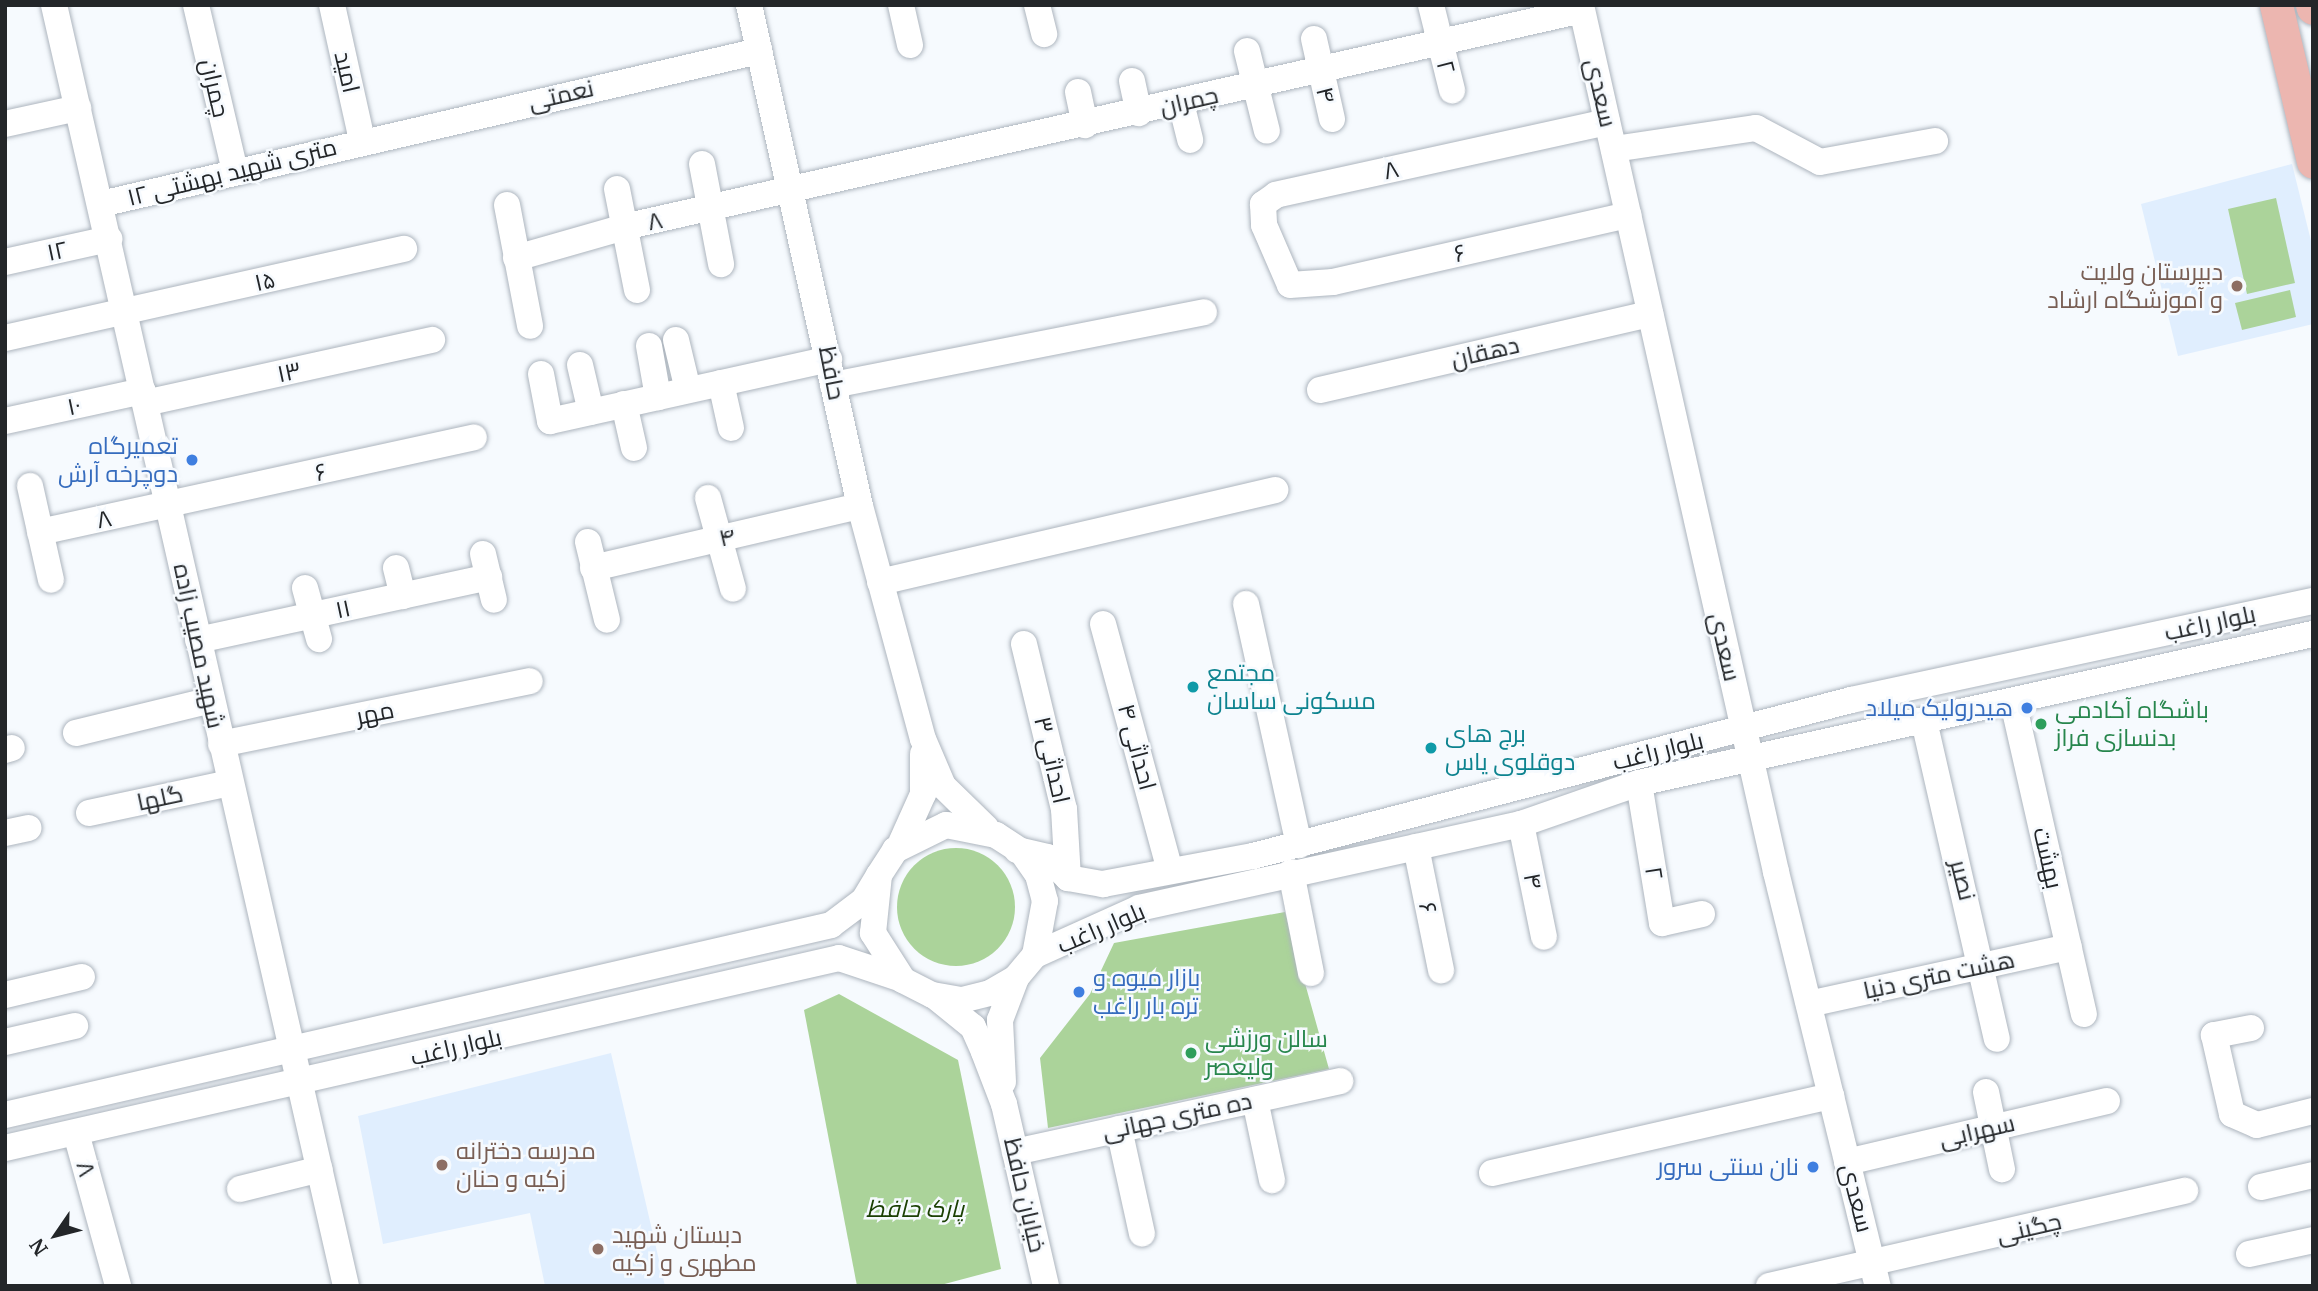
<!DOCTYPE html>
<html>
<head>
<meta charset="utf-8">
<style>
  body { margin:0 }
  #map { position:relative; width:2318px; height:1291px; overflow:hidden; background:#f6fafe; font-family:Merriweather,Cairo,serif }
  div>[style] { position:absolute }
  .built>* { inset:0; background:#e0eefe }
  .green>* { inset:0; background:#abd39a }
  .round { border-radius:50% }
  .roads { filter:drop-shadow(0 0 2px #adb5be) drop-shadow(0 0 2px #adb5be) }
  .minor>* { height:26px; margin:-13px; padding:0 13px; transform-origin:13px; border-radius:13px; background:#fff }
  .major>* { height:33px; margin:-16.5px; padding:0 16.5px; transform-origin:16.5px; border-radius:16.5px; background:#ecb6b0 }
  .dots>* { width:19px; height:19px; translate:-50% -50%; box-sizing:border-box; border:4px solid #f6fafe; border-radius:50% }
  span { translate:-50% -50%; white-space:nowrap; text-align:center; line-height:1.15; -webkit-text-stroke:5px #f6fafe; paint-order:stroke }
  .street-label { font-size:24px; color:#232629 }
  .education-label { font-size:24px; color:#785e54 }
  .right { translate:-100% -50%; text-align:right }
  .left { translate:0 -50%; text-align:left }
  .shop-label { font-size:24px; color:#366cbe }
  .culture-label { font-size:24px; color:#0d838f }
  .leisure-label { font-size:24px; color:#27864d }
  .park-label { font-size:24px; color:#1b4003; font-style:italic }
  .frame { position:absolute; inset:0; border:7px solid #232629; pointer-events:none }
  .north { position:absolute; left:21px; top:1200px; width:70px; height:70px; -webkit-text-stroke:5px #f6fafe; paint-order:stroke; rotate:235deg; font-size:19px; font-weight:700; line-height:28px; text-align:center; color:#232629 }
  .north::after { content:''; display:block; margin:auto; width:24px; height:32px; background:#232629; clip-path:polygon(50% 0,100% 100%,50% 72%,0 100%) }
</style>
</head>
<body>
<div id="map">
  <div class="built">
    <i style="clip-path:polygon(2292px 164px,2313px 249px,2313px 324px,2178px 356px,2141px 204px)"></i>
    <i style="clip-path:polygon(611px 1053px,665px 1286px,545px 1286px,530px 1213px,383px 1244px,358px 1116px)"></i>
  </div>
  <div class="green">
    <i style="clip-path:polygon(2276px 198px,2295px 283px,2247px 294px,2228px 209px)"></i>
    <i style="clip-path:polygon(2290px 290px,2296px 317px,2242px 330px,2235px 303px)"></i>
    <i class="round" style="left:897px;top:848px;width:118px;height:118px"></i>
    <i style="clip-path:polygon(1285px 912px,1329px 1069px,1048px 1128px,1040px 1058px,1090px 994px,1114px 943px)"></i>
    <i style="clip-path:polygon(839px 994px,958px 1060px,1001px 1269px,937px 1286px,857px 1286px,804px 1010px)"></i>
  </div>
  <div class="roads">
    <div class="minor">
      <i style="left:54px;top:5px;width:1314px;rotate:77.16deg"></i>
      <i style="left:196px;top:5px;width:171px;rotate:76.8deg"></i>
      <i style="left:332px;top:5px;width:138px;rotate:77.5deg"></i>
      <i style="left:749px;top:5px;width:513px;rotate:77.51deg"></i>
      <i style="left:860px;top:506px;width:241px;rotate:74.9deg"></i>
      <i style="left:923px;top:739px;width:51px;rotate:66.9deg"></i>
      <i style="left:943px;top:786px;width:60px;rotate:44.3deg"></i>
      <i style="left:901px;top:5px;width:41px;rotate:77.3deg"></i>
      <i style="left:1037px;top:5px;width:30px;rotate:76deg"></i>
      <i style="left:1431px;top:5px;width:88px;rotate:76.1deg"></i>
      <i style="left:1581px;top:5px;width:889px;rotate:77.32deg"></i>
      <i style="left:1776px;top:872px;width:426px;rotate:76.2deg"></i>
      <i style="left:1314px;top:39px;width:82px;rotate:77.3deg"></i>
      <i style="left:1247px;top:51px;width:82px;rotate:76deg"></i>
      <i style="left:1132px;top:81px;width:33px;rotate:78deg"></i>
      <i style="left:1078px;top:92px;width:34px;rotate:78deg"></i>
      <i style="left:1181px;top:103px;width:38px;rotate:76deg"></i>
      <i style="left:1607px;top:122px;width:339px;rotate:167.6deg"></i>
      <i style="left:1276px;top:195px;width:16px;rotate:145deg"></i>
      <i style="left:1263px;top:204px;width:21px;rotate:87deg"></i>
      <i style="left:1264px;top:225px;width:65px;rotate:66.6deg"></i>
      <i style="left:1290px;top:285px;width:43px;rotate:-4deg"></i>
      <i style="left:1333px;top:282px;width:303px;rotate:-12.8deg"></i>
      <i style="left:5px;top:124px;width:75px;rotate:-12.4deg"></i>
      <i style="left:1614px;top:149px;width:144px;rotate:-8.4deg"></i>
      <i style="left:1756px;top:128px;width:72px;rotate:28deg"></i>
      <i style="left:1820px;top:162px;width:117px;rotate:-10.3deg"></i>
      <i style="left:702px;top:164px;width:102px;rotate:79.2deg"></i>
      <i style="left:617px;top:189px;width:103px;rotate:78.8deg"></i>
      <i style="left:101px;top:204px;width:676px;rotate:-13.09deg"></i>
      <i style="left:507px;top:205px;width:123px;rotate:79.2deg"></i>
      <i style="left:516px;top:258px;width:112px;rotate:-16deg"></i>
      <i style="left:624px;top:227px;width:982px;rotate:-12.76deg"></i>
      <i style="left:5px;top:262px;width:107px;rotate:-12.5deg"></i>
      <i style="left:5px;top:338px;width:409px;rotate:-12.6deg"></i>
      <i style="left:676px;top:340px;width:51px;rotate:76.5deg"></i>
      <i style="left:649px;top:346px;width:52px;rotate:80deg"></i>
      <i style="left:580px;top:365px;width:48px;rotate:76.8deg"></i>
      <i style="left:541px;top:374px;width:48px;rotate:79.2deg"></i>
      <i style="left:550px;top:421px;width:286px;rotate:-12.5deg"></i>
      <i style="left:721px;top:383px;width:46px;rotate:77.5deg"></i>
      <i style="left:833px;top:385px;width:378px;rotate:-11.1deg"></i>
      <i style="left:1320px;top:390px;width:339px;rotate:-13deg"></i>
      <i style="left:145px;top:403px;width:294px;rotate:-12.4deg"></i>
      <i style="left:624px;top:404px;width:45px;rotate:77.2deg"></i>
      <i style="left:5px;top:421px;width:141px;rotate:-12.3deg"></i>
      <i style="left:30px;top:486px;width:96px;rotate:77.4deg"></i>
      <i style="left:708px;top:498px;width:94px;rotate:74.6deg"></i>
      <i style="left:40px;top:532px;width:444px;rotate:-12.3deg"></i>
      <i style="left:588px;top:542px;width:80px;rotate:76.3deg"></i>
      <i style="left:483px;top:554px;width:47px;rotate:76.6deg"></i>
      <i style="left:396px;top:568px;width:29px;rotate:76deg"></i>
      <i style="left:593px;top:568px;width:274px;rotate:-13.1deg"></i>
      <i style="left:880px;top:582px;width:406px;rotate:-13.1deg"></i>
      <i style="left:305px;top:588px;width:53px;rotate:74.6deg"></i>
      <i style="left:1246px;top:604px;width:247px;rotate:77.6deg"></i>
      <i style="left:1103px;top:624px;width:255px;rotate:74.8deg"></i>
      <i style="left:198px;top:640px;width:298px;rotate:-12.2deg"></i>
      <i style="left:1024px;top:644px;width:170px;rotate:76.4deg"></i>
      <i style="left:1064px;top:809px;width:69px;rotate:86.7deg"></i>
      <i style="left:2013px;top:702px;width:320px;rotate:77.2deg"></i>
      <i style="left:1924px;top:721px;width:326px;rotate:77.1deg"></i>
      <i style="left:76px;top:733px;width:139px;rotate:-13.7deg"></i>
      <i style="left:221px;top:744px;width:315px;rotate:-11.5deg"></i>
      <i style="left:5px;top:750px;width:7px;rotate:-16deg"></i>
      <i style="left:1639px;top:783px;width:142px;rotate:80.7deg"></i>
      <i style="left:1662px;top:923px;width:41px;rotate:-12.7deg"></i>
      <i style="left:89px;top:813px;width:144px;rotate:-12deg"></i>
      <i style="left:1521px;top:824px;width:115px;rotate:78.5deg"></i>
      <i style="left:5px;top:833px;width:24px;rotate:-12deg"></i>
      <i style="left:901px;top:843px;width:54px;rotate:-65.8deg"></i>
      <i style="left:923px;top:794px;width:40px;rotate:-90deg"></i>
      <i style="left:1416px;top:847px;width:126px;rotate:78.5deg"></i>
      <i style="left:1017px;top:850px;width:31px;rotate:13deg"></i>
      <i style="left:1047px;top:857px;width:30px;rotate:45deg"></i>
      <i style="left:1068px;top:878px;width:36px;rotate:10deg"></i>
      <i style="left:1103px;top:884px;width:153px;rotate:-10.6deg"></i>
      <i style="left:1253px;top:856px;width:618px;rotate:-14.62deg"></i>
      <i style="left:1851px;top:700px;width:472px;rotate:-12.1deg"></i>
      <i style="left:1291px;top:872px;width:103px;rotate:78.8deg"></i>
      <i style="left:1035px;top:955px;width:114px;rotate:-24.3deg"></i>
      <i style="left:1139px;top:908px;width:391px;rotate:-12.4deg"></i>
      <i style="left:1521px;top:824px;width:125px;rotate:-19.2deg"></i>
      <i style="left:1639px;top:783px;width:690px;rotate:-12.47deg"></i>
      <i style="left:5px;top:995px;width:79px;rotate:-13.2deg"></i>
      <i style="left:937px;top:998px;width:46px;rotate:38.9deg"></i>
      <i style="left:973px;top:1027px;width:27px;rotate:66deg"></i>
      <i style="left:984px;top:1052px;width:56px;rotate:69deg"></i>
      <i style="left:1004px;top:1104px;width:187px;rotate:77deg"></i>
      <i style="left:1809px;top:1004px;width:266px;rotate:-12.4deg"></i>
      <i style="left:2251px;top:1028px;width:38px;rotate:169deg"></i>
      <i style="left:2214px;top:1035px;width:81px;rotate:77.2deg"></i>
      <i style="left:2232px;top:1114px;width:27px;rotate:24deg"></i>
      <i style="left:2257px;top:1125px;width:58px;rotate:-14deg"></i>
      <i style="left:5px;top:1042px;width:72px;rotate:-12.9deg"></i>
      <i style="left:1003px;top:1082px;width:62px;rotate:-92.8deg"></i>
      <i style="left:1000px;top:1020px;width:45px;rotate:-69.1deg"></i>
      <i style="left:1986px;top:1092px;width:79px;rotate:78.3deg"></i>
      <i style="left:1255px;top:1100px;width:82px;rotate:78deg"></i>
      <i style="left:5px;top:1115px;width:848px;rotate:-12.95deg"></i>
      <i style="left:831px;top:925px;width:41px;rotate:-37.1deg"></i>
      <i style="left:864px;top:900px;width:29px;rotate:-59deg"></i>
      <i style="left:879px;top:875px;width:30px;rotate:-57deg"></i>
      <i style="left:895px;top:850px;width:57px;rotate:-26.1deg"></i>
      <i style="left:946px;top:825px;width:51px;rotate:11.3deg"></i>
      <i style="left:996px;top:835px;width:31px;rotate:33deg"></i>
      <i style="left:1022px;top:852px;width:28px;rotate:55deg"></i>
      <i style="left:1038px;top:875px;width:27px;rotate:75deg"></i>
      <i style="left:1045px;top:901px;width:55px;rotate:100.5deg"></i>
      <i style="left:1035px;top:955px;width:30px;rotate:130deg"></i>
      <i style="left:1016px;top:978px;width:30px;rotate:150deg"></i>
      <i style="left:990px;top:993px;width:30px;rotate:166deg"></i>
      <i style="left:961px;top:1000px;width:29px;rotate:-170deg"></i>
      <i style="left:932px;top:995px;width:33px;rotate:-153deg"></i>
      <i style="left:903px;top:980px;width:56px;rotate:-122.6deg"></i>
      <i style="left:873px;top:933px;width:58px;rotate:-84.1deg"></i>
      <i style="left:1119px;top:1129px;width:107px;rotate:77.6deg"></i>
      <i style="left:76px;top:1133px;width:159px;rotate:74.6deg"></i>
      <i style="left:5px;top:1148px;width:855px;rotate:-12.83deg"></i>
      <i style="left:839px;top:958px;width:63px;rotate:18.4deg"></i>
      <i style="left:1015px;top:1152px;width:333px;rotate:-12.3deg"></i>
      <i style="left:1847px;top:1162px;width:267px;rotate:-13.2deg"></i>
      <i style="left:1492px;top:1173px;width:348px;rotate:-12.8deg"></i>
      <i style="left:2261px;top:1187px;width:53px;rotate:-13deg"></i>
      <i style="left:240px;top:1189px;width:82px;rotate:-14deg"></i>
      <i style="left:2249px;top:1254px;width:66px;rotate:-12.3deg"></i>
      <i style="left:1769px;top:1286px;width:427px;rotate:-12.9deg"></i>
    </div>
    <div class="major">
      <i style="left:2276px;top:5px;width:161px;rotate:76.7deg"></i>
      <i style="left:2312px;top:5px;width:3px;rotate:72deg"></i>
    </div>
  </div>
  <div class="dots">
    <i style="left:2237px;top:286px;background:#8d6e63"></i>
    <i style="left:192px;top:460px;background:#3f7fe0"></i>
    <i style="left:1193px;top:687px;background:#0f9aa8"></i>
    <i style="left:2027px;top:708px;background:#3f7fe0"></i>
    <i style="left:2041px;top:724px;background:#2e9e5b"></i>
    <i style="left:1431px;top:748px;background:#0f9aa8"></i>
    <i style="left:1079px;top:992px;background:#3f7fe0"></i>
    <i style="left:1191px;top:1053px;background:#2e9e5b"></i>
    <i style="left:442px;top:1165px;background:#8d6e63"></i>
    <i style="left:1813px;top:1167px;background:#3f7fe0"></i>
    <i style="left:598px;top:1249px;background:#8d6e63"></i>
  </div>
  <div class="street-label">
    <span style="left:1446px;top:67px;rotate:76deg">۲</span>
    <span style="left:347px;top:72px;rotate:77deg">امید</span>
    <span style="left:215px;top:88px;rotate:77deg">چمران</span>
    <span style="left:1601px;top:93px;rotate:77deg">سعدی</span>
    <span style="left:561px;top:95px;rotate:-13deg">نعمتی</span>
    <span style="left:1326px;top:95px;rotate:76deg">۴</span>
    <span style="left:1189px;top:101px;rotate:-13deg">چمران</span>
    <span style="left:1391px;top:170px;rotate:-12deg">۸</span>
    <span style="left:232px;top:172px;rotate:-14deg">۱۲ متری شهید بهشتی</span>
    <span style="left:655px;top:221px;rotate:-11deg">۸</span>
    <span style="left:57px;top:251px;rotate:-12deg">۱۲</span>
    <span style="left:1460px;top:253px;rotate:-13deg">۶</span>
    <span style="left:265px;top:281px;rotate:-13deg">۱۵</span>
    <span style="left:1485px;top:352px;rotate:-13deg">دهقان</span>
    <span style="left:289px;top:372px;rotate:-12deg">۱۳</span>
    <span style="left:832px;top:373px;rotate:79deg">حافظ</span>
    <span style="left:74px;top:406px;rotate:-12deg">۱۰</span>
    <span style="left:321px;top:472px;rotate:-13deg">۶</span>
    <span style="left:104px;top:519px;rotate:-11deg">۸</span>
    <span style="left:727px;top:537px;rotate:-13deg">۴</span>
    <span style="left:343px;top:609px;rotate:-12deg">۱۱</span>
    <span style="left:2210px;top:623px;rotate:-12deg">بلوار راغب</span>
    <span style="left:199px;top:646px;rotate:78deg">شهید مصیب زاده</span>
    <span style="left:1725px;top:647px;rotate:77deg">سعدی</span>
    <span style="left:375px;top:713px;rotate:-11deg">مهر</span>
    <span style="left:1137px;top:747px;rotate:75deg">احداثی ۴</span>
    <span style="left:1658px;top:751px;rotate:-14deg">بلوار راغب</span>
    <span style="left:1052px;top:760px;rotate:77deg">احداثی ۳</span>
    <span style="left:160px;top:798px;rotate:-12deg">گلها</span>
    <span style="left:2048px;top:858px;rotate:77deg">بهشت</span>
    <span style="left:1654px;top:873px;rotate:81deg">۲</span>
    <span style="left:1963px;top:880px;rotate:76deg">نصیر</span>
    <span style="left:1533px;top:881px;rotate:79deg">۴</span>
    <span style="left:1428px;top:908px;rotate:79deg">۶</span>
    <span style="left:1101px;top:928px;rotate:-23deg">بلوار راغب</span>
    <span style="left:1939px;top:975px;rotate:-12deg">هشت متری دنیا</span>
    <span style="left:456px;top:1047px;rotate:-13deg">بلوار راغب</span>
    <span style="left:1177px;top:1116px;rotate:-12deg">ده متری جهانی</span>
    <span style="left:1977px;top:1131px;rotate:-13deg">سهرابی</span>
    <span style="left:86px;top:1169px;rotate:75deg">۸</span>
    <span style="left:1025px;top:1195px;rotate:77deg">خیابان حافظ</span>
    <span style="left:1857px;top:1198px;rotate:76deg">سعدی</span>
    <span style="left:2029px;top:1228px;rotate:-13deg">چگینی</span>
  </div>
  <div class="education-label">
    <span class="right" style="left:2223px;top:286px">دبیرستان ولایت<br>و آموزشگاه ارشاد</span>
    <span class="left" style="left:456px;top:1165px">مدرسه دخترانه<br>زکیه و حنان</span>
    <span class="left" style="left:612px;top:1249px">دبستان شهید<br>مطهری و زکیه</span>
  </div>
  <div class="shop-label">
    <span class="right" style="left:178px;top:460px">تعمیرگاه<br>دوچرخه آرش</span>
    <span class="right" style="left:2013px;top:708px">هیدرولیک میلاد</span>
    <span class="left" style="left:1093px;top:992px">بازار میوه و<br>تره بار راغب</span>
    <span class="right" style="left:1799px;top:1167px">نان سنتی سرور</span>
  </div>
  <div class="culture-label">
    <span class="left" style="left:1207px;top:687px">مجتمع<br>مسکونی ساسان</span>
    <span class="left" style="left:1445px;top:748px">برج های<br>دوقلوی یاس</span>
  </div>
  <div class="leisure-label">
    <span class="left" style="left:2055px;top:724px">باشگاه آکادمی<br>بدنسازی فراز</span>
    <span class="left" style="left:1205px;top:1053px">سالن ورزشی<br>ولیعصر</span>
  </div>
  <div class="park-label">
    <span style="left:915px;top:1209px">پارک حافظ</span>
  </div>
  <div class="frame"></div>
  <div class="north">N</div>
</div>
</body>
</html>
